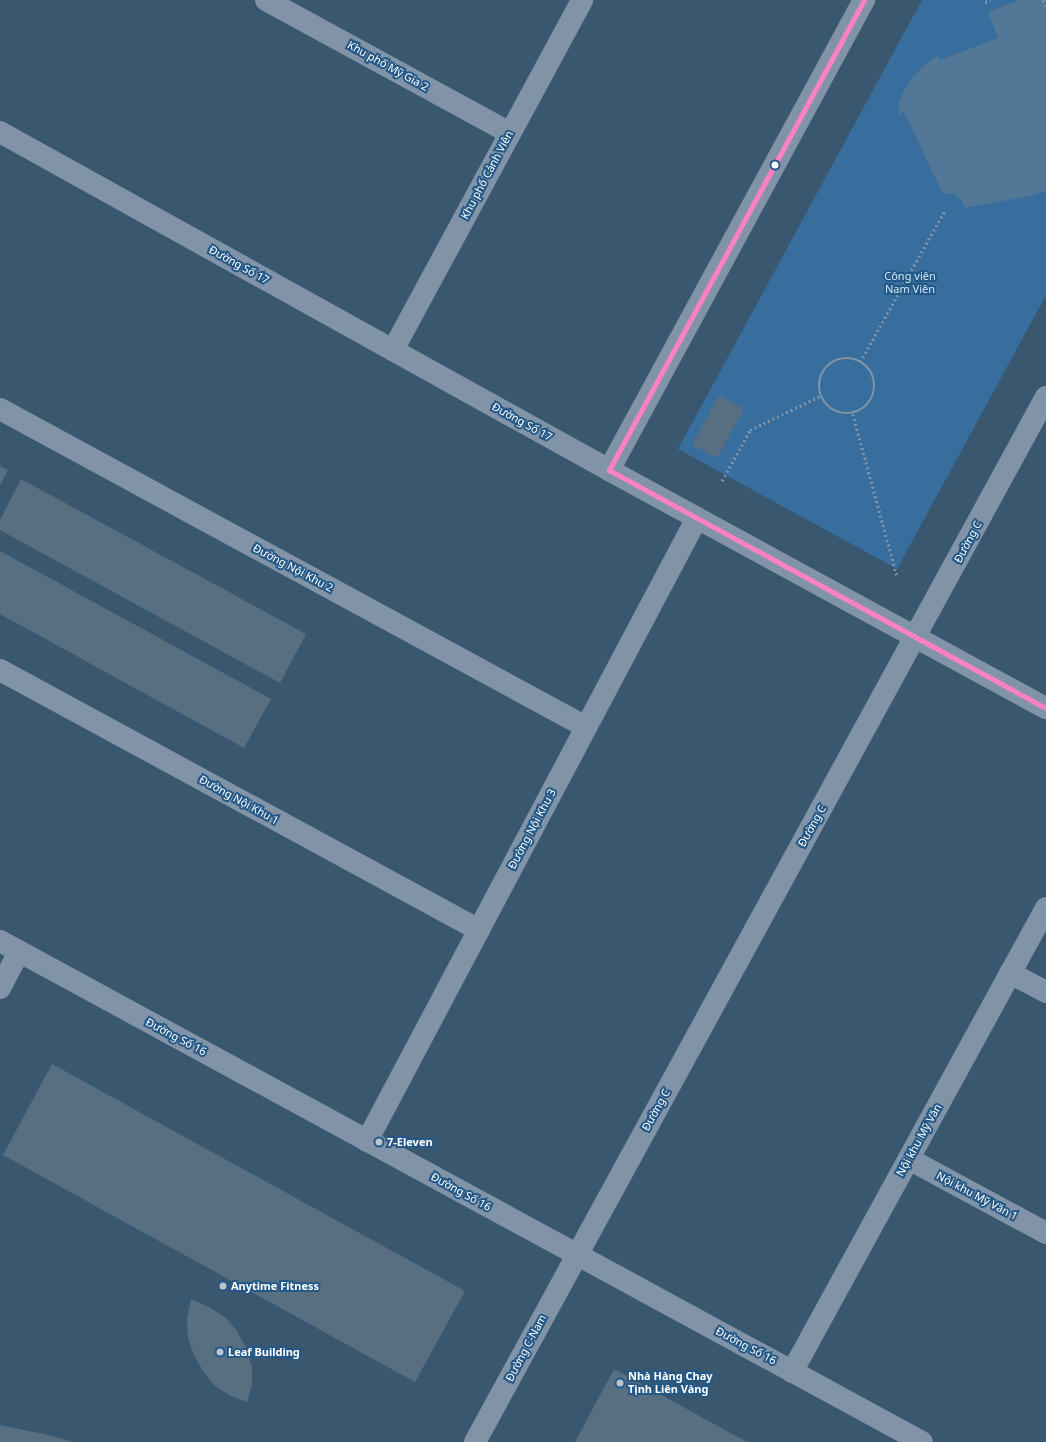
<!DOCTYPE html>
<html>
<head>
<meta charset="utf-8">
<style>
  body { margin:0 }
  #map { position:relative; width:1046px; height:1442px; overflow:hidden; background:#3a5770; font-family:"Noto Sans",sans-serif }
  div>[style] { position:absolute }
  .green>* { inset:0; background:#376e9d }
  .water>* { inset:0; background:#537797 }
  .building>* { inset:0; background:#586f82 }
  .path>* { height:2.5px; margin-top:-1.25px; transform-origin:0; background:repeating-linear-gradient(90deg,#8193a6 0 2px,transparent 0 5px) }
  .path>.ring { margin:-1.25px; padding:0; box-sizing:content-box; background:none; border:2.5px solid #8193a6; border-radius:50% }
  .minor>* { height:22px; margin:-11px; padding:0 11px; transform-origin:11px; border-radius:11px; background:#8193a6 }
  .bus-1>* { height:5px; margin:-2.5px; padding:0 2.5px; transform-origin:2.5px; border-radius:2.5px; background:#ff80c5 }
  .dots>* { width:11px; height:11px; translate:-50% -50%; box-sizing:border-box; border:2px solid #235887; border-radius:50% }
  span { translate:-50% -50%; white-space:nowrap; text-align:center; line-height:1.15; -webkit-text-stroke:4px #235887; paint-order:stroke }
  .street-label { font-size:11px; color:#fff }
  .park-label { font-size:11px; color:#d2e7f7 }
  .poi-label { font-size:11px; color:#fff; font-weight:700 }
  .left { translate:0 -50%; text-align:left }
</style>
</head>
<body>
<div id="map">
  <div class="green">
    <i style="clip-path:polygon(922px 0,1046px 0,1046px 295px,897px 569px,678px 449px)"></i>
  </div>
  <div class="water">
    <i style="clip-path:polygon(1019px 0,1046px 0,1046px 191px,1031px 196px,965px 208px,961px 199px,956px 195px,952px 193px,943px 194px,904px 112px,899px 115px,899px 104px,903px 92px,914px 76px,925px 64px,938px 56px,940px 60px,998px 38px,988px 12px)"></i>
  </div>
  <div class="building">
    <i style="clip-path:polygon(719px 395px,744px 409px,717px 458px,692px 445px)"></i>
    <i style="clip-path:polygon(0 466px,8px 470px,0 485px)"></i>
    <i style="clip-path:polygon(21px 479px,306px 634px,280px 683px,0 530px,0 520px)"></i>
    <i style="clip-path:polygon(0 551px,271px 699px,244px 748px,0 614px)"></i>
    <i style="clip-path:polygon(52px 1064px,465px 1291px,415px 1382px,3px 1155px)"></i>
    <i style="clip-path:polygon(191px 1299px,209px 1307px,226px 1318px,237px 1331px,246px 1348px,252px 1367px,252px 1385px,247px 1402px,229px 1395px,214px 1385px,203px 1371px,194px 1355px,188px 1338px,187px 1318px)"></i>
    <i style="clip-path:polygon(614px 1369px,747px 1442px,575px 1442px)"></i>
    <i style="clip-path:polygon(0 1425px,48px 1435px,73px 1442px,0 1442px)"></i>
  </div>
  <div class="path">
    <i style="left:1043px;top:0;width:7px;rotate:63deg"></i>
    <i style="left:985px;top:2px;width:6px;rotate:-18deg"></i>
    <i class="ring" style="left:819px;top:358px;width:53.5px;height:53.5px"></i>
    <i style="left:860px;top:362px;width:174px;rotate:-60.8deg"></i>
    <i style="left:853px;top:414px;width:168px;rotate:74.8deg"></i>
    <i style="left:722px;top:481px;width:58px;rotate:-61.2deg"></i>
    <i style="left:750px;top:430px;width:78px;rotate:-25.9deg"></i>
  </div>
  <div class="minor">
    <i style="left:266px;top:0;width:278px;rotate:28.6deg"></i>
    <i style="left:0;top:132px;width:697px;rotate:29.03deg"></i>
    <i style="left:609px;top:470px;width:498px;rotate:28.6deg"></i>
    <i style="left:393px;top:350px;width:398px;rotate:-61.6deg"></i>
    <i style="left:0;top:409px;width:667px;rotate:28.49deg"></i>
    <i style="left:609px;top:470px;width:535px;rotate:-61.52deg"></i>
    <i style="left:0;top:670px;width:545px;rotate:28.49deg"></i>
    <i style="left:0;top:941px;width:1049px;rotate:28.52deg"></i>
    <i style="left:1010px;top:973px;width:41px;rotate:27.8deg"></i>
    <i style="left:0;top:988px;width:41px;rotate:-62.2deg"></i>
    <i style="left:367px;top:1141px;width:705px;rotate:-62.09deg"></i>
    <i style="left:909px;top:1159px;width:156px;rotate:28.4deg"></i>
    <i style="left:792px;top:1372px;width:529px;rotate:-61.3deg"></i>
    <i style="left:475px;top:1442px;width:1191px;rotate:-61.35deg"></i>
  </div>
  <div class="bus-1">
    <i style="left:864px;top:0;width:535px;rotate:118.48deg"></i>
    <i style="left:609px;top:470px;width:498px;rotate:28.6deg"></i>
  </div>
  <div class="dots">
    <i style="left:775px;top:165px;background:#fff"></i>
    <i style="left:379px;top:1142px;background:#bac4cd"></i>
    <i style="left:223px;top:1286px;background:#bac4cd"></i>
    <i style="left:220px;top:1352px;background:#bac4cd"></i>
    <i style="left:620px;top:1383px;background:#bac4cd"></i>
  </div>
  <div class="street-label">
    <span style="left:388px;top:66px;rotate:29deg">Khu phố Mỹ Gia 2</span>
    <span style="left:487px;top:175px;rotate:-62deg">Khu phố Cảnh Viên</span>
    <span style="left:239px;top:265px;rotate:29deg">Đường Số 17</span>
    <span style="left:522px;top:422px;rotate:29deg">Đường Số 17</span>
    <span style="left:968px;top:542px;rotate:-62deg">Đường C</span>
    <span style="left:293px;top:568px;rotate:28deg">Đường Nội Khu 2</span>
    <span style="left:239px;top:800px;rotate:29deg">Đường Nội Khu 1</span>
    <span style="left:812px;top:826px;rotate:-61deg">Đường C</span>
    <span style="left:532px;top:829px;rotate:-62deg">Đường Nội Khu 3</span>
    <span style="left:176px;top:1037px;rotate:28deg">Đường Số 16</span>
    <span style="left:656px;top:1110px;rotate:-61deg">Đường C</span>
    <span style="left:919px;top:1140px;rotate:-61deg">Nội khu Mỹ Văn</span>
    <span style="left:461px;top:1192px;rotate:29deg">Đường Số 16</span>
    <span style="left:977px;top:1196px;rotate:28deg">Nội khu Mỹ Văn 1</span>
    <span style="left:746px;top:1346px;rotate:28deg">Đường Số 16</span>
    <span style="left:526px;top:1348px;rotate:-62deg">Đường C-Nam</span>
  </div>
  <div class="park-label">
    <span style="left:910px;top:283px">Công viên<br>Nam Viên</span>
  </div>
  <div class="poi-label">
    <span class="left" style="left:387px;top:1142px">7-Eleven</span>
    <span class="left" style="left:231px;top:1286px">Anytime Fitness</span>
    <span class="left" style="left:228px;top:1352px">Leaf Building</span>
    <span class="left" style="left:628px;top:1383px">Nhà Hàng Chay<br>Tịnh Liên Vàng</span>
  </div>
</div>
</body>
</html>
